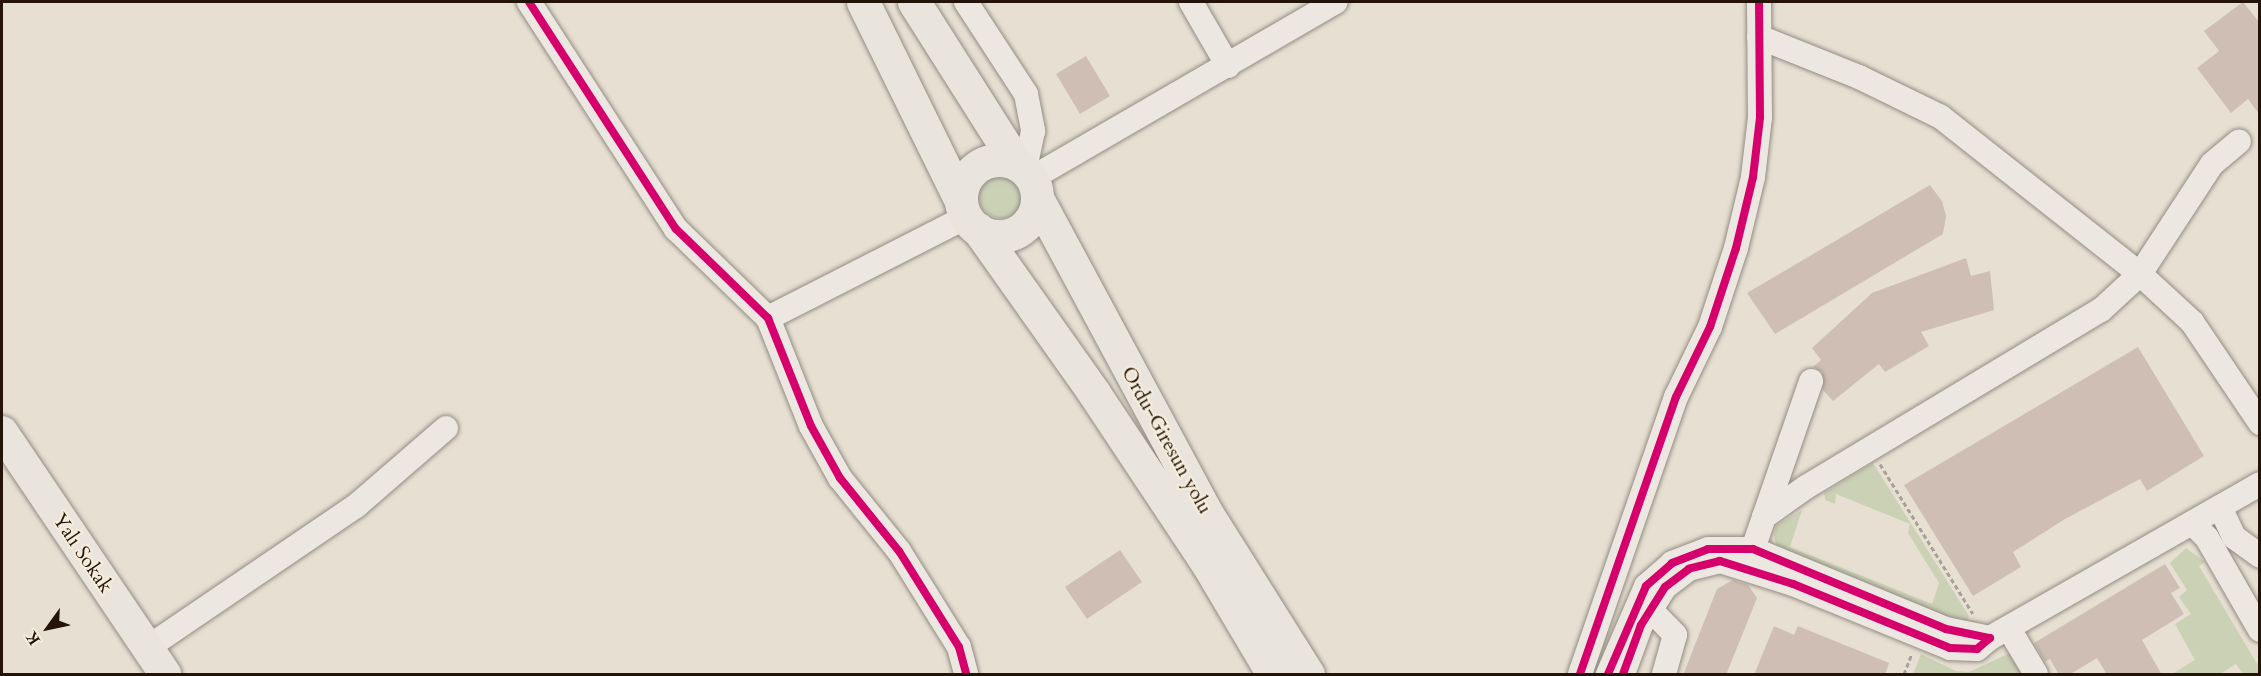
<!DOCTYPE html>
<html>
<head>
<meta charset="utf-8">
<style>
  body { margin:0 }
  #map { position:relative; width:2261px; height:676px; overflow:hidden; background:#e7e0d2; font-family:Cardo,serif }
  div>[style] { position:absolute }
  .green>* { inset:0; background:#cbd1b4 }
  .round { border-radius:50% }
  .building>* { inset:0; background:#cfbeb4 }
  .path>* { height:3px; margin-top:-1.5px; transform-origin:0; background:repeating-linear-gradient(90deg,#a5a09a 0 4.5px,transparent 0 7.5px) }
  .roads { filter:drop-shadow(0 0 2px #928c83) drop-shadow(0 0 2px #928c83) }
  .minor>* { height:24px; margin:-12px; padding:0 12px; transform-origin:12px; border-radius:12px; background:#ece8e1 }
  .major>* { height:32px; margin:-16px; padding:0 16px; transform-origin:16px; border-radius:16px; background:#e9e4dc }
  .highway>* { height:33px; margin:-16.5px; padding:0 16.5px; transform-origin:16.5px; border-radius:16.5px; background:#e9e4dc }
  .highway>.ring { margin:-16.5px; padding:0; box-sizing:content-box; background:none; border:33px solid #e9e4dc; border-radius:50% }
  .cycleway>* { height:8px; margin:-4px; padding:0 4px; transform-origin:4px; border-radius:4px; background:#d6006c }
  span { translate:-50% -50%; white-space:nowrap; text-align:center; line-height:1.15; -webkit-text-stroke:4.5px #f5eddc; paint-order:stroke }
  .street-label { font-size:20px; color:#241309 }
  .frame { position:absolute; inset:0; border:3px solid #241309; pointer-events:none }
  .north { position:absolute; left:18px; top:598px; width:60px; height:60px; -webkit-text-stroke:4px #f5eddc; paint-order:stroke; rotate:237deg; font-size:16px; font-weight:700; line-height:24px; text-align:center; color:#241309 }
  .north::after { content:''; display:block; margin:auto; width:21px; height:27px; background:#241309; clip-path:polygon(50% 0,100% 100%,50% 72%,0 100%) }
</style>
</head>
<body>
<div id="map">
  <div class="green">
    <i class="round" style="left:978px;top:172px;width:46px;height:46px"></i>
    <i style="clip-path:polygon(1873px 463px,1969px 616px,1965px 627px,1778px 551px,1774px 536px,1776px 526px,1802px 510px,1790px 547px,1932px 604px,1939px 583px,1908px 533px,1910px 524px,1836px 494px,1835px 504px,1825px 500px,1824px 493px)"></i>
    <i style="clip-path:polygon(2186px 548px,2205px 562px,2199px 566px,2259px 667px,2259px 674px,2243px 674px,2236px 664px,2220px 674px,2172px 674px,2195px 660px,2175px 624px,2191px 614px,2179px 597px,2187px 590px,2170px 563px)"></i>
    <i style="clip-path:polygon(2012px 652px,2026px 674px,1913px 674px,1921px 654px,1956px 671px,1969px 672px)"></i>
  </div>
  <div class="building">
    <i style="clip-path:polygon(2243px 2px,2259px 22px,2259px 114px,2248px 99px,2231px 113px,2197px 68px,2219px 51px,2204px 31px)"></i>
    <i style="clip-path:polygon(1086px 56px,1110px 96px,1080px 114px,1056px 74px)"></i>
    <i style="clip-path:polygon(1930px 185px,1942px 201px,1946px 216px,1943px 234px,1775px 334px,1747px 293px)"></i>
    <i style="clip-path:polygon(1966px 258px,1971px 276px,1990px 271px,1994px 310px,1921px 332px,1929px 346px,1885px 372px,1879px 364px,1833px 401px,1823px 390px,1822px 372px,1813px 367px,1821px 360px,1812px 348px,1872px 293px)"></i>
    <i style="clip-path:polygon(2138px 347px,2204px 456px,2147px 491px,2140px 479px,2065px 519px,2013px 552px,2021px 567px,1973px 596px,1904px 485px)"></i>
    <i style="clip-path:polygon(1120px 550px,1142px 582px,1087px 619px,1065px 587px)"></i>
    <i style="clip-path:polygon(2165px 564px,2180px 588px,2171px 593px,2184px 614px,2142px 640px,2162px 675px,2107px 675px,2097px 658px,2069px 675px,2059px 675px,2050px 659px,2045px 662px,2034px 643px)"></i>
    <i style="clip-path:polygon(1733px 580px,1748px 585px,1757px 598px,1726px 675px,1683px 675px,1717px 589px)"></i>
    <i style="clip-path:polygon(1774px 626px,1794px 635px,1798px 626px,1889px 663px,1885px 675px,1754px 675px)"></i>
  </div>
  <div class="path">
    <i style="left:1880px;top:464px;width:176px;rotate:58.2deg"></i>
    <i style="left:1904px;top:674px;width:22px;rotate:-69deg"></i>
  </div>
  <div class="roads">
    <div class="minor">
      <i style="left:529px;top:2px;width:270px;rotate:57.1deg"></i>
      <i style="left:676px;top:229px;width:128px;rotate:44.1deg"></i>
      <i style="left:768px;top:318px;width:116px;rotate:68.3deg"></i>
      <i style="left:811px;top:426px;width:60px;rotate:60.9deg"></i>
      <i style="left:840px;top:478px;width:94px;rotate:51.1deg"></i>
      <i style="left:899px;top:551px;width:113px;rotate:58deg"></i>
      <i style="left:959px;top:647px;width:28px;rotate:75deg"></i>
      <i style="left:966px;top:2px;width:110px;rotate:56.9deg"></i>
      <i style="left:1026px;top:94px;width:38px;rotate:79deg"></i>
      <i style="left:1033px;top:131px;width:40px;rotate:102deg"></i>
      <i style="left:1191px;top:2px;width:74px;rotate:60deg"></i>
      <i style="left:1759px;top:37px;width:108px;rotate:21.8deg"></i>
      <i style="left:1859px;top:77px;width:91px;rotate:26deg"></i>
      <i style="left:1941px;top:117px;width:253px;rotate:38.3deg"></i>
      <i style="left:2140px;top:274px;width:71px;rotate:42.7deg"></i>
      <i style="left:2192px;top:322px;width:122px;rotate:56deg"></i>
      <i style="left:1032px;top:178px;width:351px;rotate:-30.1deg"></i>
      <i style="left:768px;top:318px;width:222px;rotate:-27deg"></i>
      <i style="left:2220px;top:507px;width:33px;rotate:65deg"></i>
      <i style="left:2234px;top:537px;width:32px;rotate:36deg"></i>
      <i style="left:1764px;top:517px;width:144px;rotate:-70.9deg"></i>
      <i style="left:2192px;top:523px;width:21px;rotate:45deg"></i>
      <i style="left:2207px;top:538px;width:106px;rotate:60.1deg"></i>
      <i style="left:1753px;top:549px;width:34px;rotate:-71deg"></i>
      <i style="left:1764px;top:517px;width:52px;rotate:-35.5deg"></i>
      <i style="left:1806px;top:487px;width:344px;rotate:-31deg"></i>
      <i style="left:2101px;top:310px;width:53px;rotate:-42.7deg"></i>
      <i style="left:2140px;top:274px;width:131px;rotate:-56.8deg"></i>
      <i style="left:2212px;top:164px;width:35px;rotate:-40deg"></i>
      <i style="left:1650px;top:609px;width:36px;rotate:46deg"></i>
      <i style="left:1675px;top:635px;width:41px;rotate:105.8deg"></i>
      <i style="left:2009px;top:629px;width:52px;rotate:59deg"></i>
      <i style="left:1990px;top:638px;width:311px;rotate:-29.7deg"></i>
      <i style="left:147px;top:648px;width:253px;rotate:-34.2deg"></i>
      <i style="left:356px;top:506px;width:119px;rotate:-40.9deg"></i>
      <i style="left:1580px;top:674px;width:293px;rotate:-70.9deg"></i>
      <i style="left:1676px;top:397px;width:78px;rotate:-64.1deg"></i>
      <i style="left:1710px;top:327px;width:83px;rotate:-71.8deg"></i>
      <i style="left:1736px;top:248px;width:73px;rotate:-76.5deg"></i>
      <i style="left:1753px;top:177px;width:60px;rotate:-83.3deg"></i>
      <i style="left:1760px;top:117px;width:115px;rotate:-90.5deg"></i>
      <i style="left:1608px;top:674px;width:96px;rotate:-66.6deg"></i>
      <i style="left:1646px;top:586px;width:35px;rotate:-41deg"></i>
      <i style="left:1672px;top:563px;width:39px;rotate:-21deg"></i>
      <i style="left:1708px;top:549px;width:45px"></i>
      <i style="left:1753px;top:549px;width:209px;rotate:22.5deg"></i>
      <i style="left:1946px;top:629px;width:45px;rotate:11.6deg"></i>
      <i style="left:1990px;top:638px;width:17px;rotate:140deg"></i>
      <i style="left:1977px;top:649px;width:27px;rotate:-178deg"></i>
      <i style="left:1950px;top:648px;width:170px;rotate:-157.8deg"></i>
      <i style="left:1793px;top:584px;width:77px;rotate:-162.5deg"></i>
      <i style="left:1720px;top:561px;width:32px;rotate:166deg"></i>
      <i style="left:1689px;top:569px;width:30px;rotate:143deg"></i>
      <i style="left:1665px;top:587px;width:45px;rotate:122.3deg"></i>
      <i style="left:1641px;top:625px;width:52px;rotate:110.2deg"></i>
    </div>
    <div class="major">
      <i style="left:2px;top:432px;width:292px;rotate:56deg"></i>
    </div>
    <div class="highway">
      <i style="left:863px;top:2px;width:222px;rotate:63.8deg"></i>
      <i style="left:914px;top:2px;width:192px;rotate:57.6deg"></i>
      <i class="ring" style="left:961px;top:160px;width:43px;height:43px"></i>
      <i style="left:1037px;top:198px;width:362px;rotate:61.7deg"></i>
      <i style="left:1209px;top:517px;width:186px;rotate:57.8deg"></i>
      <i style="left:978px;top:229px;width:201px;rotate:54.7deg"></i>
      <i style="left:1094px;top:393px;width:204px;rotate:56.4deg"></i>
      <i style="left:1207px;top:563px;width:129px;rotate:59.3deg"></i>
    </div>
  </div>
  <div class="cycleway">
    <i style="left:529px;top:2px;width:270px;rotate:57.1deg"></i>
    <i style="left:676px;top:229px;width:128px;rotate:44.1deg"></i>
    <i style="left:768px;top:318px;width:116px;rotate:68.3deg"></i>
    <i style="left:811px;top:426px;width:60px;rotate:60.9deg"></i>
    <i style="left:840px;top:478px;width:94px;rotate:51.1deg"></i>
    <i style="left:899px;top:551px;width:113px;rotate:58deg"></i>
    <i style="left:959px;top:647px;width:28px;rotate:75deg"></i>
    <i style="left:1580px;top:674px;width:293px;rotate:-70.9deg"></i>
    <i style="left:1676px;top:397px;width:78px;rotate:-64.1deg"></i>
    <i style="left:1710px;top:327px;width:83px;rotate:-71.8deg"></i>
    <i style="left:1736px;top:248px;width:73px;rotate:-76.5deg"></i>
    <i style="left:1753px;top:177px;width:60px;rotate:-83.3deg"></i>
    <i style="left:1760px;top:117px;width:115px;rotate:-90.5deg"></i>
    <i style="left:1608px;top:674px;width:96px;rotate:-66.6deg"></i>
    <i style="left:1646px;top:586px;width:35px;rotate:-41deg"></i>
    <i style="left:1672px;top:563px;width:39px;rotate:-21deg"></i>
    <i style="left:1708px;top:549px;width:45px"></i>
    <i style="left:1753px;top:549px;width:209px;rotate:22.5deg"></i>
    <i style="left:1946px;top:629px;width:45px;rotate:11.6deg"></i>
    <i style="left:1990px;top:638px;width:17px;rotate:140deg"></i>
    <i style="left:1977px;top:649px;width:27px;rotate:-178deg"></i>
    <i style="left:1950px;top:648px;width:170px;rotate:-157.8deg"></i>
    <i style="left:1793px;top:584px;width:77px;rotate:-162.5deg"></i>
    <i style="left:1720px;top:561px;width:32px;rotate:166deg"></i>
    <i style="left:1689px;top:569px;width:30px;rotate:143deg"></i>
    <i style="left:1665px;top:587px;width:45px;rotate:122.3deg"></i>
    <i style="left:1641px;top:625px;width:52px;rotate:110.2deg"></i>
  </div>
  <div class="street-label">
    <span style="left:1167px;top:440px;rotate:61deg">Ordu-Giresun yolu</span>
    <span style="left:83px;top:553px;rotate:56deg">Yalı Sokak</span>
  </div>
  <div class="frame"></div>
  <div class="north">K</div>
</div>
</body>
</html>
